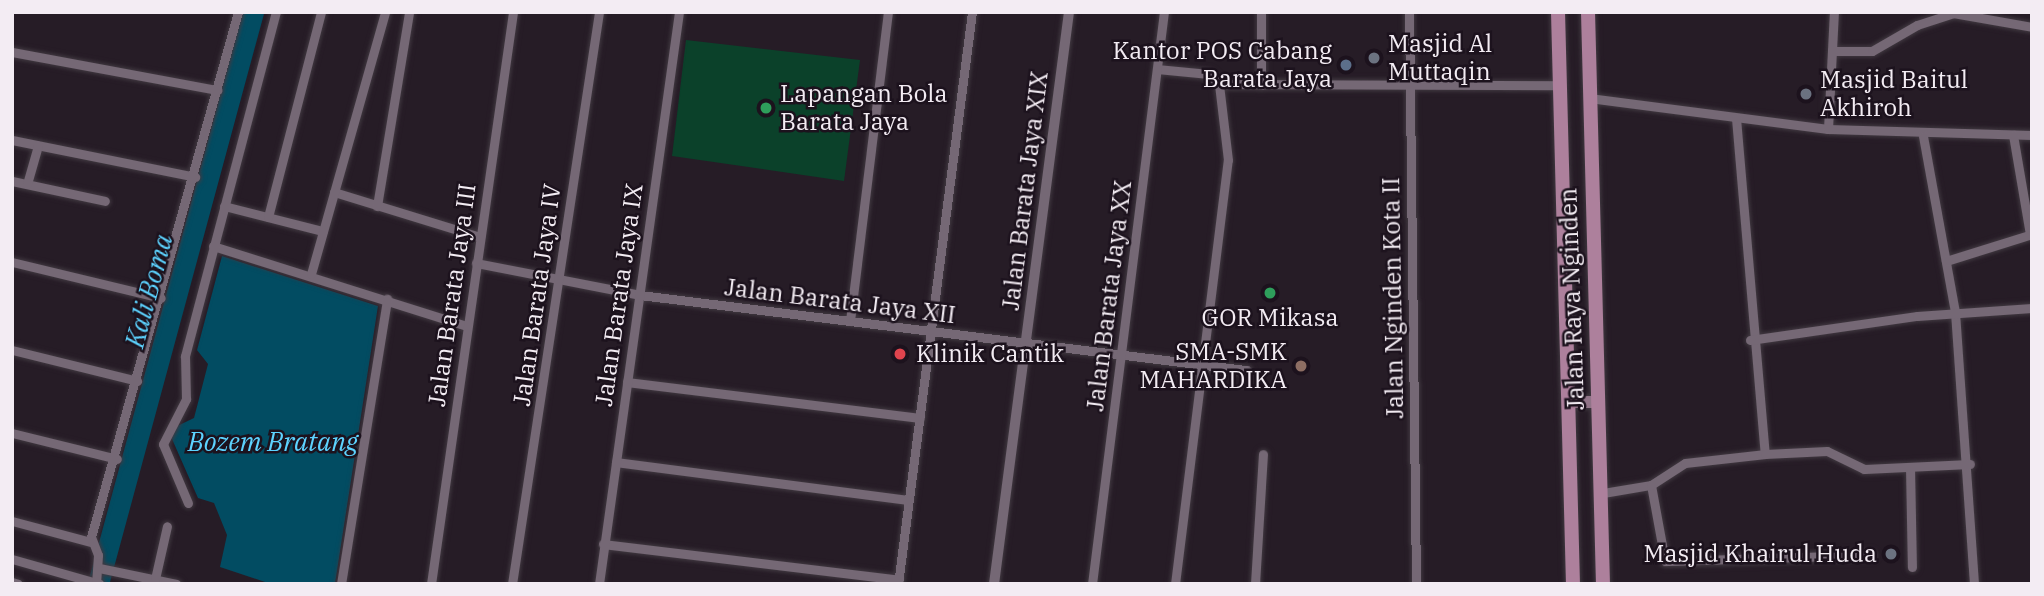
<!DOCTYPE html>
<html>
<head>
<meta charset="utf-8">
<style>
  body { margin:0 }
  #map { position:relative; width:2044px; height:596px; overflow:hidden; background:#261c26; font-family:"IBM Plex Serif",serif }
  div>[style] { position:absolute }
  .green>* { inset:0; background:#0b412a }
  .water>* { inset:0; background:#024c62 }
  .river>* { height:21px; margin:-10.5px; padding:0 10.5px; transform-origin:10.5px; border-radius:10.5px; background:#024c62 }
  .roads { filter:drop-shadow(0 0 2px #413941) drop-shadow(0 0 2px #413941) }
  .minor>* { height:9px; margin:-4.5px; padding:0 4.5px; transform-origin:4.5px; border-radius:4.5px; background:#756875 }
  .tertiary>* { height:10px; margin:-5px; padding:0 5px; transform-origin:5px; border-radius:5px; background:#756875 }
  .secondary>* { height:12px; margin:-6px; padding:0 6px; transform-origin:6px; border-radius:6px; background:#917488 }
  .primary>* { height:14px; margin:-7px; padding:0 7px; transform-origin:7px; border-radius:7px; background:#ad809c }
  .dots>* { width:19px; height:19px; translate:-50% -50%; box-sizing:border-box; border:4px solid #1c121d; border-radius:50% }
  span { translate:-50% -50%; white-space:nowrap; text-align:center; line-height:1.15; -webkit-text-stroke:5px #1c121d; paint-order:stroke }
  .poi-label { font-size:24px; color:#f3ecf3 }
  .left { translate:0 -50%; text-align:left }
  .right { translate:-100% -50%; text-align:right }
  .street-label { font-size:24px; color:#f3ecf3 }
  .water-label { font-size:26px; color:#5dd3ff; font-style:italic }
  .frame { position:absolute; inset:0; border:14px solid #f3ecf3; pointer-events:none }
</style>
</head>
<body>
<div id="map">
  <div class="green">
    <i style="clip-path:polygon(686px 40px,860px 60px,844px 181px,672px 156px)"></i>
  </div>
  <div class="water">
    <i style="clip-path:polygon(222px 256px,378px 306px,335px 584px,271px 584px,220px 567px,227px 535px,214px 503px,198px 498px,172px 439px,173px 428px,194px 418px,208px 364px,197px 350px)"></i>
  </div>
  <div class="river">
    <i style="left:98px;top:584px;width:593px;rotate:-74.84deg"></i>
  </div>
  <div class="roads">
    <div class="minor">
      <i style="left:1261px;top:12px;width:73px;rotate:90deg"></i>
      <i style="left:1409px;top:12px;width:572px;rotate:89.3deg"></i>
      <i style="left:1832px;top:51px;width:40px"></i>
      <i style="left:1872px;top:51px;width:52px;rotate:-30deg"></i>
      <i style="left:1917px;top:25px;width:38px;rotate:-18deg"></i>
      <i style="left:1953px;top:13px;width:80px;rotate:10deg"></i>
      <i style="left:12px;top:52px;width:209px;rotate:10.5deg"></i>
      <i style="left:1157px;top:69px;width:52px;rotate:5.5deg"></i>
      <i style="left:1209px;top:74px;width:14px;rotate:45deg"></i>
      <i style="left:1219px;top:84px;width:341px;rotate:0.2deg"></i>
      <i style="left:1589px;top:98px;width:241px;rotate:7.4deg"></i>
      <i style="left:1828px;top:129px;width:204px;rotate:1.7deg"></i>
      <i style="left:1736px;top:118px;width:337px;rotate:85.1deg"></i>
      <i style="left:1828px;top:129px;width:117px;rotate:-87.1deg"></i>
      <i style="left:2013px;top:135px;width:100px;rotate:80.3deg"></i>
      <i style="left:1923px;top:136px;width:179px;rotate:79.7deg"></i>
      <i style="left:1955px;top:312px;width:273px;rotate:86deg"></i>
      <i style="left:12px;top:140px;width:187px;rotate:11.4deg"></i>
      <i style="left:12px;top:181px;width:95px;rotate:12.1deg"></i>
      <i style="left:27px;top:184px;width:40px;rotate:-74deg"></i>
      <i style="left:334px;top:192px;width:153px;rotate:17.1deg"></i>
      <i style="left:224px;top:206px;width:102px;rotate:14.2deg"></i>
      <i style="left:377px;top:206px;width:197px;rotate:-80.6deg"></i>
      <i style="left:268px;top:217px;width:212px;rotate:-75.5deg"></i>
      <i style="left:213px;top:246px;width:266px;rotate:17.5deg"></i>
      <i style="left:1946px;top:261px;width:90px;rotate:-17.4deg"></i>
      <i style="left:12px;top:262px;width:153px;rotate:13.6deg"></i>
      <i style="left:476px;top:263px;width:167px;rotate:11deg"></i>
      <i style="left:640px;top:295px;width:611px;rotate:7.06deg"></i>
      <i style="left:311px;top:274px;width:272px;rotate:-74.2deg"></i>
      <i style="left:850px;top:321px;width:311px;rotate:-83deg"></i>
      <i style="left:1750px;top:340px;width:169px;rotate:-8.2deg"></i>
      <i style="left:1917px;top:316px;width:115px;rotate:-4deg"></i>
      <i style="left:12px;top:350px;width:129px;rotate:13.9deg"></i>
      <i style="left:627px;top:382px;width:295px;rotate:7deg"></i>
      <i style="left:12px;top:433px;width:108px;rotate:13.9deg"></i>
      <i style="left:616px;top:462px;width:294px;rotate:7.4deg"></i>
      <i style="left:1910px;top:467px;width:100px;rotate:88.9deg"></i>
      <i style="left:1651px;top:485px;width:77px;rotate:79.6deg"></i>
      <i style="left:1665px;top:561px;width:206px;rotate:-1.7deg"></i>
      <i style="left:1603px;top:493px;width:49px;rotate:-9.5deg"></i>
      <i style="left:1651px;top:485px;width:40px;rotate:-32.9deg"></i>
      <i style="left:1685px;top:463px;width:81px;rotate:-6.4deg"></i>
      <i style="left:1765px;top:454px;width:62px;rotate:-2.8deg"></i>
      <i style="left:1827px;top:451px;width:41px;rotate:25.9deg"></i>
      <i style="left:1864px;top:469px;width:106px;rotate:-2.7deg"></i>
      <i style="left:188px;top:503px;width:64px;rotate:-113deg"></i>
      <i style="left:163px;top:444px;width:51px;rotate:-62.9deg"></i>
      <i style="left:186px;top:399px;width:43px;rotate:-91.3deg"></i>
      <i style="left:185px;top:356px;width:356px;rotate:-75.2deg"></i>
      <i style="left:12px;top:521px;width:82px;rotate:14.9deg"></i>
      <i style="left:603px;top:544px;width:298px;rotate:6.9deg"></i>
      <i style="left:12px;top:559px;width:91px;rotate:15.9deg"></i>
      <i style="left:99px;top:568px;width:79px;rotate:11.7deg"></i>
      <i style="left:155px;top:579px;width:54px;rotate:-77.2deg"></i>
      <i style="left:12px;top:582px;width:6px;rotate:18deg"></i>
      <i style="left:96px;top:584px;width:29px;rotate:-86deg"></i>
      <i style="left:98px;top:555px;width:19px;rotate:-111deg"></i>
      <i style="left:91px;top:537px;width:545px;rotate:-74.36deg"></i>
      <i style="left:341px;top:584px;width:289px;rotate:-80.8deg"></i>
      <i style="left:431px;top:584px;width:578px;rotate:-81.84deg"></i>
      <i style="left:512px;top:584px;width:579px;rotate:-81.35deg"></i>
      <i style="left:599px;top:584px;width:578px;rotate:-82.04deg"></i>
      <i style="left:898px;top:584px;width:577px;rotate:-82.63deg"></i>
      <i style="left:1092px;top:584px;width:577px;rotate:-82.83deg"></i>
      <i style="left:1175px;top:584px;width:427px;rotate:-82.9deg"></i>
      <i style="left:1228px;top:160px;width:77px;rotate:-96.8deg"></i>
      <i style="left:1255px;top:584px;width:130px;rotate:-86.5deg"></i>
    </div>
    <div class="tertiary">
      <i style="left:994px;top:584px;width:577px;rotate:-82.53deg"></i>
    </div>
    <div class="secondary">
      <i style="left:1571px;top:402px;width:27px"></i>
    </div>
    <div class="primary">
      <i style="left:1558px;top:12px;width:572px;rotate:88.5deg"></i>
      <i style="left:1588px;top:12px;width:572px;rotate:88.5deg"></i>
    </div>
  </div>
  <div class="dots">
    <i style="left:1374px;top:58px;background:#6b7280"></i>
    <i style="left:1346px;top:65px;background:#5c6f8a"></i>
    <i style="left:1806px;top:94px;background:#6b7280"></i>
    <i style="left:766px;top:108px;background:#2e9e5b"></i>
    <i style="left:1270px;top:293px;background:#2e9e5b"></i>
    <i style="left:900px;top:354px;background:#e0444e"></i>
    <i style="left:1301px;top:366px;background:#8d6e63"></i>
    <i style="left:1891px;top:554px;background:#6b7280"></i>
  </div>
  <div class="poi-label">
    <span class="left" style="left:1388px;top:58px">Masjid Al<br>Muttaqin</span>
    <span class="right" style="left:1332px;top:65px">Kantor POS Cabang<br>Barata Jaya</span>
    <span class="left" style="left:1820px;top:94px">Masjid Baitul<br>Akhiroh</span>
    <span class="left" style="left:780px;top:108px">Lapangan Bola<br>Barata Jaya</span>
    <span style="left:1270px;top:318px">GOR Mikasa</span>
    <span class="right" style="left:1287px;top:366px">SMA-SMK<br>MAHARDIKA</span>
    <span class="left" style="left:916px;top:354px">Klinik Cantik</span>
    <span class="right" style="left:1877px;top:554px">Masjid Khairul Huda</span>
  </div>
  <div class="street-label">
    <span style="left:1025px;top:191px;rotate:-83deg">Jalan Barata Jaya XIX</span>
    <span style="left:452px;top:295px;rotate:-82deg">Jalan Barata Jaya III</span>
    <span style="left:537px;top:295px;rotate:-82deg">Jalan Barata Jaya IV</span>
    <span style="left:619px;top:295px;rotate:-82deg">Jalan Barata Jaya IX</span>
    <span style="left:1109px;top:296px;rotate:-83deg">Jalan Barata Jaya XX</span>
    <span style="left:1393px;top:298px;rotate:-91deg">Jalan Nginden Kota II</span>
    <span style="left:1572px;top:299px;rotate:-92deg">Jalan Raya Nginden</span>
    <span style="left:840px;top:301px;rotate:7deg">Jalan Barata Jaya XII</span>
  </div>
  <div class="water-label">
    <span style="left:149px;top:291px;rotate:-75deg">Kali Boma</span>
    <span style="left:273px;top:442px">Bozem Bratang</span>
  </div>
  <div class="frame"></div>
</div>
</body>
</html>
